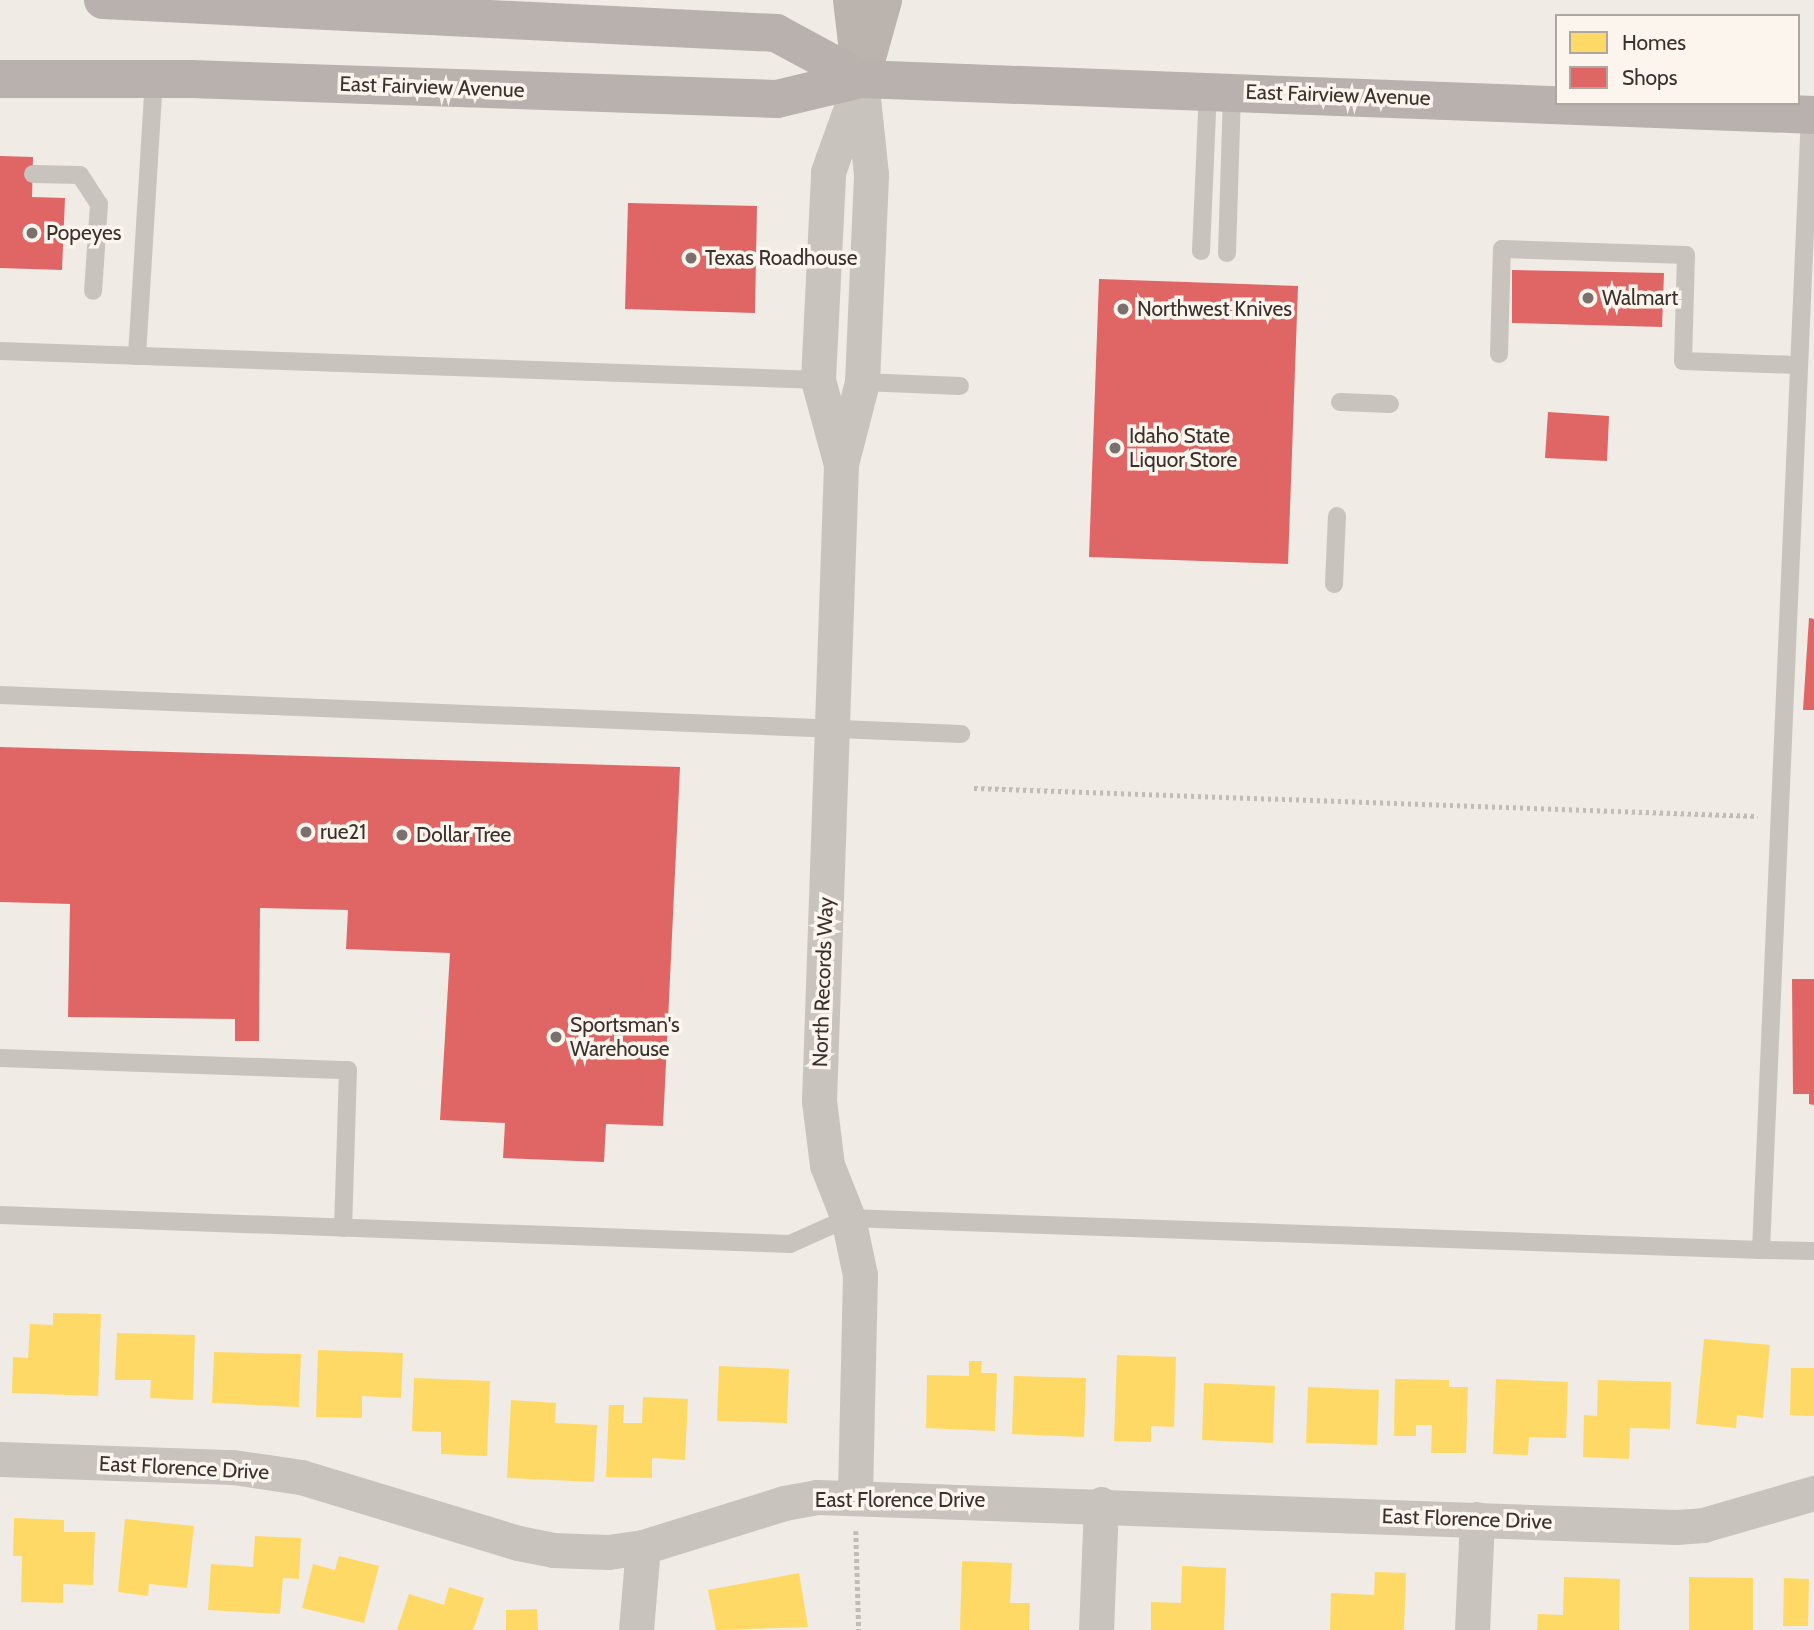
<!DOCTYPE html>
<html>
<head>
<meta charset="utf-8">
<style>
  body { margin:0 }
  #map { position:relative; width:1814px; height:1630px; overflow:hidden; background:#f0ebe5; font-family:Cabin,sans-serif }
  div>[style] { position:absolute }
  .homes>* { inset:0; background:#ffd966 }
  .shops>* { inset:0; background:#e06666 }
  .path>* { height:4.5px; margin-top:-2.25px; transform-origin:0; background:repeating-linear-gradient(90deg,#c2bbb6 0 3.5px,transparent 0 7px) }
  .lane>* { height:18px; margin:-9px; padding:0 9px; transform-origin:9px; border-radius:9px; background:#c9c3be }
  .street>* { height:35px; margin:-17.5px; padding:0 17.5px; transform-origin:17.5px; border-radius:17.5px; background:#c9c3be }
  .secondary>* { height:38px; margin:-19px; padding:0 19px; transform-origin:19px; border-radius:19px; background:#bab3ae }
  .primary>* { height:38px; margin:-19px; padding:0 19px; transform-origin:19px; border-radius:19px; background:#b8b1ad }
  .dots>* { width:19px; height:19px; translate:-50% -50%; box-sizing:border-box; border:4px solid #fbf5ee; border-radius:50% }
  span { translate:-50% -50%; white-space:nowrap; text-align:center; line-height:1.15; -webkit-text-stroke:7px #fbf5ee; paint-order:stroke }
  .street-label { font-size:21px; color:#3b302b }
  .poi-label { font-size:21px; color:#3b302b }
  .left { translate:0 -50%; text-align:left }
  .legend { position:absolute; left:1555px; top:14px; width:245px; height:91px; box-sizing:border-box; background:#fbf5ee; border:2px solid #aea6a0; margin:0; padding:9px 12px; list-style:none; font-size:21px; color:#3b302b }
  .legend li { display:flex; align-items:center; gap:14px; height:35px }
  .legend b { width:35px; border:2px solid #aea6a0 }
</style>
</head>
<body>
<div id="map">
  <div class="homes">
    <i style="clip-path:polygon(53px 1313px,101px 1314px,98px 1396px,12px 1393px,13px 1357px,28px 1358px,30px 1324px,53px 1325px)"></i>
    <i style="clip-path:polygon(117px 1333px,195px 1335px,193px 1400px,150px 1398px,151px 1380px,115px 1380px)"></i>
    <i style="clip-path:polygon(1704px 1339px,1770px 1345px,1763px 1418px,1737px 1415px,1736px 1428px,1696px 1424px)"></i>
    <i style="clip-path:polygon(318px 1350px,403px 1353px,401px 1398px,362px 1396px,362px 1418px,316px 1417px)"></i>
    <i style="clip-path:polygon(214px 1352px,301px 1354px,299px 1407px,212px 1403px)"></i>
    <i style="clip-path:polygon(1117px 1355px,1176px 1357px,1174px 1427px,1151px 1426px,1151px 1442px,1114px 1441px)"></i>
    <i style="clip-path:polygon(969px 1361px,982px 1361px,981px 1373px,997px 1373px,995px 1431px,926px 1428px,927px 1375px,969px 1376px)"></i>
    <i style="clip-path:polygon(719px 1366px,789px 1369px,787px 1423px,717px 1421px)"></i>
    <i style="clip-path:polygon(1791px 1368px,1814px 1368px,1814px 1416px,1790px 1415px)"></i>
    <i style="clip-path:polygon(1014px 1376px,1086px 1378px,1084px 1437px,1012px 1434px)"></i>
    <i style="clip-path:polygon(414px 1378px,490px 1381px,487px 1456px,441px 1454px,441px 1432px,412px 1431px)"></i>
    <i style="clip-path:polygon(1395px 1379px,1449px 1380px,1449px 1387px,1468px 1387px,1466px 1453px,1431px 1453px,1432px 1425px,1416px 1425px,1416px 1436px,1394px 1436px)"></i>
    <i style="clip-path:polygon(1496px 1379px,1568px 1382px,1566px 1438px,1529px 1437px,1528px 1455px,1493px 1454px)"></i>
    <i style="clip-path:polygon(1598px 1380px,1671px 1382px,1670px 1429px,1630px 1428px,1629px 1459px,1583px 1457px,1584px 1415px,1597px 1416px)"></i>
    <i style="clip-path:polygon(1204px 1383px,1275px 1386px,1273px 1443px,1202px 1440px)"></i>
    <i style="clip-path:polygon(1308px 1387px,1379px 1390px,1377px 1445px,1306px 1443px)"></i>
    <i style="clip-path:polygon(643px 1397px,688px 1399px,685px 1460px,652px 1458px,652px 1478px,606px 1477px,609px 1405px,624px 1405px,623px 1423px,642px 1423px)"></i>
    <i style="clip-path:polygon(511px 1400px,556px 1403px,555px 1423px,597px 1425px,594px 1482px,507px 1478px)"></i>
    <i style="clip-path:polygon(14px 1518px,64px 1520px,64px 1532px,95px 1532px,93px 1585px,63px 1584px,63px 1603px,21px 1602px,22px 1556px,13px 1556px)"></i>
    <i style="clip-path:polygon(125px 1519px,194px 1526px,187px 1588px,149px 1584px,148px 1596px,118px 1592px)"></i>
    <i style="clip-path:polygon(255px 1536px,301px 1538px,299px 1579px,283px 1578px,280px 1614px,208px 1610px,211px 1564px,253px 1567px)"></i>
    <i style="clip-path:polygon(339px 1556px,379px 1566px,364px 1623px,302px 1608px,313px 1564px,335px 1570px)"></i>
    <i style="clip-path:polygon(962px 1561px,1012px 1563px,1010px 1603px,1030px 1603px,1029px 1630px,960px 1630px)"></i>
    <i style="clip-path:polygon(1182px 1566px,1226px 1568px,1224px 1630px,1151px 1630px,1151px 1602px,1181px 1603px)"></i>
    <i style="clip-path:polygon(1375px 1572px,1406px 1573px,1404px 1630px,1330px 1630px,1331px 1593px,1374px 1595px)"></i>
    <i style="clip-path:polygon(799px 1573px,808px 1627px,716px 1630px,708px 1590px)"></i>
    <i style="clip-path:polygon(1564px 1577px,1620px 1579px,1619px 1630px,1537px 1630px,1538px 1614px,1563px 1615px)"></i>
    <i style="clip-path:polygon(1689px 1577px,1753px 1578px,1753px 1630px,1689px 1630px)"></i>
    <i style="clip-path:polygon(1784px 1578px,1809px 1579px,1808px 1626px,1783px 1626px)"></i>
    <i style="clip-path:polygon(449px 1587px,484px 1598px,473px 1630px,397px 1630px,409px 1594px,444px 1605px)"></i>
    <i style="clip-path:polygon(537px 1609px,538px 1630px,506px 1630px,506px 1610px)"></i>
  </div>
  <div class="shops">
    <i style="clip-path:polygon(0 156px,33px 157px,32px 197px,65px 198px,62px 270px,0 268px)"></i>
    <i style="clip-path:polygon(628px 203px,757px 206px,755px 313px,625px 309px)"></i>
    <i style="clip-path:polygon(1512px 270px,1664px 273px,1662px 327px,1512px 323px)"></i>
    <i style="clip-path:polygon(1099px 279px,1298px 286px,1288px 564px,1089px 557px)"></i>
    <i style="clip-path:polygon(1548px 412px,1609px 416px,1607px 461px,1545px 458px)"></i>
    <i style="clip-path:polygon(1809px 618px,1814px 619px,1814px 710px,1803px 710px)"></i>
    <i style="clip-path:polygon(0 747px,680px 767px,663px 1126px,606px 1124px,604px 1162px,503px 1158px,505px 1123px,440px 1120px,450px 953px,346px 949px,348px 910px,260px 908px,259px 1041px,235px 1041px,235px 1019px,68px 1017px,70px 904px,0 902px)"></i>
    <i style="clip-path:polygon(1792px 979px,1814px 979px,1814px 1105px,1809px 1104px,1809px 1094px,1793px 1094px)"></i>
  </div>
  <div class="path">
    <i style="left:974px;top:788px;width:784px;rotate:2.05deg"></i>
    <i style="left:856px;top:1531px;width:99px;rotate:88.3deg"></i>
  </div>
  <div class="lane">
    <i style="left:33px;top:174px;width:47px;rotate:1.2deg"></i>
    <i style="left:80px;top:175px;width:35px;rotate:57deg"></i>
    <i style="left:99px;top:204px;width:87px;rotate:93.9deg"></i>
    <i style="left:1201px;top:251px;width:162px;rotate:-87.5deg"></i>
    <i style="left:1227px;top:253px;width:163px;rotate:-88.2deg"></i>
    <i style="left:0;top:351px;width:819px;rotate:2.03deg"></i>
    <i style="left:1499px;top:354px;width:105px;rotate:-88.4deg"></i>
    <i style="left:1502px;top:249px;width:184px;rotate:1.9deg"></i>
    <i style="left:1686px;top:255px;width:106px;rotate:91.6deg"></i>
    <i style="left:1683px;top:361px;width:114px;rotate:2deg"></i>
    <i style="left:137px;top:356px;width:278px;rotate:-86.5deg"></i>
    <i style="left:862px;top:382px;width:98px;rotate:2.3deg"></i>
    <i style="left:1340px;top:402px;width:50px;rotate:2.3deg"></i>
    <i style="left:1334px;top:584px;width:68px;rotate:-87.5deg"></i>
    <i style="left:0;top:695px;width:962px;rotate:2.32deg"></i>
    <i style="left:0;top:1058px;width:348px;rotate:2deg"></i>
    <i style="left:348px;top:1070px;width:158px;rotate:91.8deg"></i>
    <i style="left:0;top:1215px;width:791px;rotate:2.1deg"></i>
    <i style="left:790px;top:1244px;width:64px;rotate:-24.1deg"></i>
    <i style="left:848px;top:1218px;width:914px;rotate:2.01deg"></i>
    <i style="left:1761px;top:1250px;width:1136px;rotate:-87.53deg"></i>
    <i style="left:1761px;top:1250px;width:53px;rotate:1.1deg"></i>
  </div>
  <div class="street">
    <i style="left:840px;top:461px;width:84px;rotate:-105.2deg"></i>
    <i style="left:818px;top:380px;width:208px;rotate:-87.2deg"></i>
    <i style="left:828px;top:172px;width:89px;rotate:-70.3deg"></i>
    <i style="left:0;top:1459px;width:233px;rotate:2deg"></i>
    <i style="left:233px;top:1467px;width:69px;rotate:8.4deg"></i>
    <i style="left:301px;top:1477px;width:227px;rotate:16.9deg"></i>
    <i style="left:518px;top:1543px;width:36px;rotate:11deg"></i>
    <i style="left:553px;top:1550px;width:55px;rotate:2.1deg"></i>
    <i style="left:608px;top:1552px;width:35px;rotate:-8deg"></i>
    <i style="left:643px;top:1547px;width:148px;rotate:-17.3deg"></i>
    <i style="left:784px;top:1503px;width:34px;rotate:-10deg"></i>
    <i style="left:817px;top:1497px;width:860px;rotate:2deg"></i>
    <i style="left:1676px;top:1527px;width:27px;rotate:-4deg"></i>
    <i style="left:1703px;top:1525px;width:116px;rotate:-16.1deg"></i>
    <i style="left:855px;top:1495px;width:220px;rotate:-88.7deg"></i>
    <i style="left:860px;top:1275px;width:58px;rotate:-101.9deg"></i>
    <i style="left:848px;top:1218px;width:57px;rotate:-111.6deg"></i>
    <i style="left:827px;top:1165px;width:64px;rotate:-97.1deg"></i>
    <i style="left:819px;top:1101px;width:637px;rotate:-88.02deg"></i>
    <i style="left:841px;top:464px;width:85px;rotate:-75.6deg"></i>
    <i style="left:862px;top:382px;width:208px;rotate:-87.5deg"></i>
    <i style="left:871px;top:174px;width:96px;rotate:-96deg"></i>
    <i style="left:636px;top:1630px;width:83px;rotate:-85.2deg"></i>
    <i style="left:1096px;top:1630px;width:126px;rotate:-87.7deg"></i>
    <i style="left:1472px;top:1630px;width:111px;rotate:-87.4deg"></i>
  </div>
  <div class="secondary">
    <i style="left:852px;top:0;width:60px;rotate:83.3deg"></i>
    <i style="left:861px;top:79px;width:82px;rotate:-74.4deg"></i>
  </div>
  <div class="primary">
    <i style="left:103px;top:0;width:674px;rotate:2.81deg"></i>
    <i style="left:776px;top:33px;width:97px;rotate:28.4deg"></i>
    <i style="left:0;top:79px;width:191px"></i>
    <i style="left:191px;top:79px;width:586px;rotate:1.95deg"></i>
    <i style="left:777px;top:99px;width:86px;rotate:-13.4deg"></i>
    <i style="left:861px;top:79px;width:954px;rotate:2.16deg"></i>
  </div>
  <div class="dots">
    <i style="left:32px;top:233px;background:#7a716c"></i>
    <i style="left:691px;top:258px;background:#7a716c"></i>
    <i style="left:1588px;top:298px;background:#7a716c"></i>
    <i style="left:1123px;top:309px;background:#7a716c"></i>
    <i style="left:1115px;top:448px;background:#7a716c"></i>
    <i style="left:306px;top:832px;background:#7a716c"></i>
    <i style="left:402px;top:835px;background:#7a716c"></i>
    <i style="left:556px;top:1037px;background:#7a716c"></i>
  </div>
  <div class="street-label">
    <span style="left:432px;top:87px;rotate:2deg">East Fairview Avenue</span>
    <span style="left:1338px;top:95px;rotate:2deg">East Fairview Avenue</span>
    <span style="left:823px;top:982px;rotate:-88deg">North Records Way</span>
    <span style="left:184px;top:1468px;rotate:3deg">East Florence Drive</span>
    <span style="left:900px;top:1500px">East Florence Drive</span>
    <span style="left:1467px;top:1519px;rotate:2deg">East Florence Drive</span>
  </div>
  <div class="poi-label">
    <span class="left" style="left:46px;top:233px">Popeyes</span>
    <span class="left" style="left:705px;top:258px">Texas Roadhouse</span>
    <span class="left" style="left:1602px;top:298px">Walmart</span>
    <span class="left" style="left:1137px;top:309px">Northwest Knives</span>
    <span class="left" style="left:1129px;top:448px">Idaho State<br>Liquor Store</span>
    <span class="left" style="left:320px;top:832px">rue21</span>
    <span class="left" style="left:416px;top:835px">Dollar Tree</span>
    <span class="left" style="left:570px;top:1037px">Sportsman's<br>Warehouse</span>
  </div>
  <ul class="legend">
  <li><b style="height:19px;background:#ffd966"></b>Homes</li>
  <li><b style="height:19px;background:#e06666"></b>Shops</li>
  </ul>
</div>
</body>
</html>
